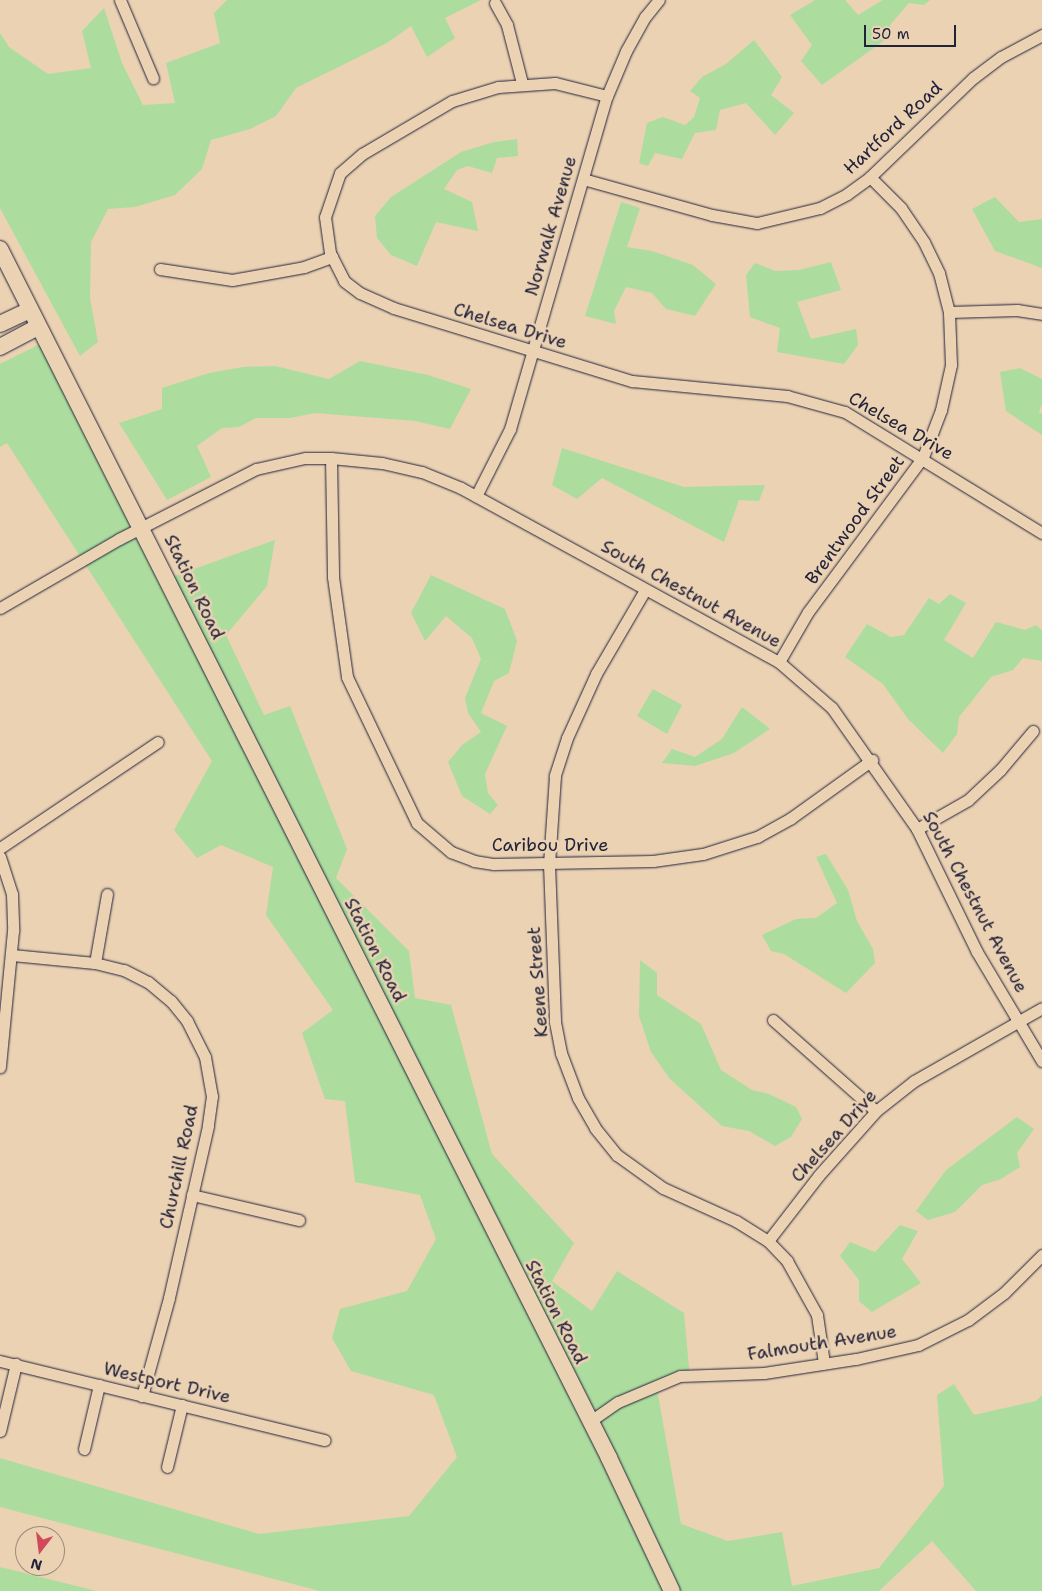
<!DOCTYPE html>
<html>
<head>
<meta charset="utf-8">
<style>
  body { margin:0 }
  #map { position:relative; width:1042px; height:1591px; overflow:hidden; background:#ebd2b3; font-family:"Shantell Sans",sans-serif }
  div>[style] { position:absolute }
  .green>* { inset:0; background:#acdd9e }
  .roads { filter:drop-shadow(0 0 1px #22223b) drop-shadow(0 0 1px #22223b) }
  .street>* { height:11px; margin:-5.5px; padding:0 5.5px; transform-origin:5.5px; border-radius:5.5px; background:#ebd2b3 }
  .secondary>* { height:16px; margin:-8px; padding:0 8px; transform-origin:8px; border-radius:8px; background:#ebd2b3 }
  span { translate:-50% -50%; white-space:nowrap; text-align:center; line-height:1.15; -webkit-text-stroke:5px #ebd2b3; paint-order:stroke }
  .street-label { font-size:18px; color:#22223b }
  .north { position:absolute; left:15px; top:1526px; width:50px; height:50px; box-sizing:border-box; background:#ebd2b3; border:1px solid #9b8c83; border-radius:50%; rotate:195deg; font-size:14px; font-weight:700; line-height:20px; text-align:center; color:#22223b }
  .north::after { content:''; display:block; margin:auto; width:18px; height:22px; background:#d1495b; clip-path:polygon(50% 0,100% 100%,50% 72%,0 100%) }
  .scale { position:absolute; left:864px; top:25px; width:92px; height:22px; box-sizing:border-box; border:2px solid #22223b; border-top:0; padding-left:6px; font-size:15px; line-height:18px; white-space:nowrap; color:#22223b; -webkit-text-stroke:4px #ebd2b3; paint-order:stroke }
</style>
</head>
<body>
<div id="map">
  <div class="green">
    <i style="clip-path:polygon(227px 0,481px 0,445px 18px,455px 38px,427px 57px,411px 26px,387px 43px,296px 88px,276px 116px,250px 129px,211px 140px,202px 169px,175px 195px,135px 207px,108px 209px,91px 242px,90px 298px,98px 342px,80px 356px,0 208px,0 33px,9px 47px,48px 74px,91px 68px,82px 31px,104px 8px,122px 63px,143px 105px,175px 103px,166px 63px,220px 43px,214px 13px)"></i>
    <i style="clip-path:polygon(815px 0,845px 0,858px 15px,883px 0,930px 0,924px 5px,909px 3px,890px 25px,892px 35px,822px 85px,801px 61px,812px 45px,790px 15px)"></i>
    <i style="clip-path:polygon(754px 40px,782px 77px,771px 95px,794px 113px,775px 135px,746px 103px,720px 110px,716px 130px,695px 133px,682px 159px,655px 153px,648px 166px,639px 163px,647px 123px,663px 117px,685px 125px,694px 117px,700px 98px,690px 91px,702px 77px,726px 64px)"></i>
    <i style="clip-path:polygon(517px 139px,518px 156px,497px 158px,492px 173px,468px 166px,457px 170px,444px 189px,472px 202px,478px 231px,436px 222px,417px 266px,391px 255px,377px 238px,375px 216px,391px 197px,461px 152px,494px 142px)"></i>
    <i style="clip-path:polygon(995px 197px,1019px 222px,1042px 219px,1042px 268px,995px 251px,972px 209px)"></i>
    <i style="clip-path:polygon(621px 202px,640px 208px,627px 247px,652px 251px,693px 265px,716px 284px,695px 316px,666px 309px,652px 293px,626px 287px,614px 311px,616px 324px,585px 316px)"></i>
    <i style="clip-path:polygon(831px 262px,841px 290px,797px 302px,811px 339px,856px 329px,858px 345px,844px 364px,777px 352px,780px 328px,750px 317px,746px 275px,755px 263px,775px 271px,799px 270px)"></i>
    <i style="clip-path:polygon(46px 341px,169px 578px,275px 540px,267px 586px,226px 635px,264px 715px,290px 706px,347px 849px,336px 878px,409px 951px,415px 998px,451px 1005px,492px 1154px,574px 1243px,552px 1281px,592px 1311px,617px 1271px,684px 1313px,690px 1379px,657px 1389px,681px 1524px,728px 1541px,782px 1532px,792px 1586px,879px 1568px,944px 1486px,937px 1395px,954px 1384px,974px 1415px,1036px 1401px,1042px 1395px,1042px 1591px,976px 1591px,932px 1541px,879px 1591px,320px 1591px,0 1507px,0 1458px,259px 1534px,409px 1516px,457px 1457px,434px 1395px,351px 1371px,332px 1338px,340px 1309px,407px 1291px,436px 1239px,420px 1195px,355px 1182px,345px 1101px,325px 1099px,302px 1033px,333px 1010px,266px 915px,273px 867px,221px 845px,197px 858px,174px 830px,212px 761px,7px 443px,0 447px,0 364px)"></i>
    <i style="clip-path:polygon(360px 361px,428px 375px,471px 389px,450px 429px,415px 421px,315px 413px,290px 418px,256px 418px,239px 427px,222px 428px,197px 446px,211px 477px,167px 500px,119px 423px,162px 409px,162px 388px,209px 373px,243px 367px,275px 366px,329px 379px)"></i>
    <i style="clip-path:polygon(1020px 368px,1042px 379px,1042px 404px,1039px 412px,1042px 414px,1042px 435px,1006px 411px,1000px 372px)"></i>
    <i style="clip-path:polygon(562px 448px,684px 487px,765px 485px,759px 501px,739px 500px,724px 542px,602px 478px,577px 499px,552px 485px)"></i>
    <i style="clip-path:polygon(431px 575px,505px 609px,517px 641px,509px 673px,494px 681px,481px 713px,507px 726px,485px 774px,488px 793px,498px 805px,490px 814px,462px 796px,448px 762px,462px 745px,481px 732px,468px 713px,465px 698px,481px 659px,472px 638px,446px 616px,425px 641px,411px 613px)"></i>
    <i style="clip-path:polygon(950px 594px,966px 603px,944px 640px,973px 658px,996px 622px,1025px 630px,1036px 625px,1042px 630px,1042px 661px,1023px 658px,1013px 670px,991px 677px,959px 717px,957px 734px,943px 753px,908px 719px,883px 684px,845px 657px,867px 624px,891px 637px,904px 635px,929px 598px,939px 604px)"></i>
    <i style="clip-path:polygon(653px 689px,682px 705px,667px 734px,637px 716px)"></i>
    <i style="clip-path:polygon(742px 707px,770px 729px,734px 753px,695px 766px,662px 763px,672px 749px,695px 757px,722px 739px)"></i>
    <i style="clip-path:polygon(826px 854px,848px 890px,857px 921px,873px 949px,875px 963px,846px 993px,784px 954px,771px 951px,762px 935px,796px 919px,816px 918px,837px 903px,816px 857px)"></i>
    <i style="clip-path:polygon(640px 960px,657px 973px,657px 995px,701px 1024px,721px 1070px,752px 1090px,769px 1094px,796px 1107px,802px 1119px,791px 1137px,775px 1146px,749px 1131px,722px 1126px,670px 1079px,651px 1052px,639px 1016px)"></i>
    <i style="clip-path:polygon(1017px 1117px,1034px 1129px,1017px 1153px,1020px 1167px,1001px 1179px,982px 1185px,955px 1212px,928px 1220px,916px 1211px,946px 1170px)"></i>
    <i style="clip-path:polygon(900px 1225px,918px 1231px,902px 1259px,921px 1283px,872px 1312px,859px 1301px,859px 1280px,840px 1256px,850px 1242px,875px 1252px)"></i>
    <i style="clip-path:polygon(0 1567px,97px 1591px,0 1591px)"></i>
  </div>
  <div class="roads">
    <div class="street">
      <i style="left:120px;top:0;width:85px;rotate:67.1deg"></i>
      <i style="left:495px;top:3px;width:25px;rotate:61deg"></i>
      <i style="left:507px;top:25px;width:60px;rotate:75.5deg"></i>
      <i style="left:607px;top:96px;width:54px;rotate:-166deg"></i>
      <i style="left:555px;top:83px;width:57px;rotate:176deg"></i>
      <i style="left:498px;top:87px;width:48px;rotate:163.1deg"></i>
      <i style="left:452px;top:101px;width:104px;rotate:149.5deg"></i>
      <i style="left:362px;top:154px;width:29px;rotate:139deg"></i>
      <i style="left:340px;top:173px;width:46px;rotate:108.8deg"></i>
      <i style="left:325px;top:217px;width:36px;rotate:82deg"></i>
      <i style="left:330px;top:253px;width:31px;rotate:63deg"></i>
      <i style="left:344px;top:281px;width:20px;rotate:37deg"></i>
      <i style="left:360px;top:293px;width:37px;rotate:24deg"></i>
      <i style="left:394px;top:308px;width:249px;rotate:17.1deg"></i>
      <i style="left:632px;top:381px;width:156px;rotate:5.5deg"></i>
      <i style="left:787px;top:396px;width:60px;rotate:15.4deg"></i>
      <i style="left:845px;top:412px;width:231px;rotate:31.6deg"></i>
      <i style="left:583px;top:179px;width:134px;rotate:15.6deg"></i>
      <i style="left:712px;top:215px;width:46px;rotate:10.1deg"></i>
      <i style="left:757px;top:223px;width:65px;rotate:-13.4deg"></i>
      <i style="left:820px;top:208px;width:30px;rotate:-27deg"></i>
      <i style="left:847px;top:194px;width:29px;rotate:-36deg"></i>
      <i style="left:870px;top:177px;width:143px;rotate:-43.9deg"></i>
      <i style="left:973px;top:78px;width:35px;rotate:-37deg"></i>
      <i style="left:1001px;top:57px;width:47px;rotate:-28.2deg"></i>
      <i style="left:160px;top:269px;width:73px;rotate:8.7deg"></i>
      <i style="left:232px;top:280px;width:73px;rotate:-10.2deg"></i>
      <i style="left:304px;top:267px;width:30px;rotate:-20deg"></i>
      <i style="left:949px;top:312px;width:68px;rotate:-1.7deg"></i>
      <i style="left:1017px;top:310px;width:25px;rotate:9deg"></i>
      <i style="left:331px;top:458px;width:119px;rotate:89deg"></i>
      <i style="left:333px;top:577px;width:101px;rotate:82deg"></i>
      <i style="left:347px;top:677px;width:162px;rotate:64.4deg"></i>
      <i style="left:417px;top:823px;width:45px;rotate:40.5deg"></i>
      <i style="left:451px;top:852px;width:25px;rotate:21deg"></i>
      <i style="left:474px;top:861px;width:20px;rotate:9deg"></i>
      <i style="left:494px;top:864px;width:159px;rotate:-1.1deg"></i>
      <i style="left:653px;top:861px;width:50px;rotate:-8deg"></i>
      <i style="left:703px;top:854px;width:57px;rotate:-17.5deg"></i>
      <i style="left:757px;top:837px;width:39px;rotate:-29deg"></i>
      <i style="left:791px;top:818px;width:100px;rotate:-35.6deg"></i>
      <i style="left:476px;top:496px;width:75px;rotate:-63.1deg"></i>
      <i style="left:510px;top:429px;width:347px;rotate:-73.8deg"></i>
      <i style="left:607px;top:96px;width:49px;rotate:-67.1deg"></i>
      <i style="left:626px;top:51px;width:39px;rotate:-61deg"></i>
      <i style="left:645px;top:17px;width:22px;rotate:-51deg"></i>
      <i style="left:645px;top:590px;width:97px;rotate:120.3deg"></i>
      <i style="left:596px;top:674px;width:70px;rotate:114.4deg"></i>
      <i style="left:567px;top:738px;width:40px;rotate:108deg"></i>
      <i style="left:555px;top:776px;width:88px;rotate:93.9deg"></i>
      <i style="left:549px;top:864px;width:158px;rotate:87.8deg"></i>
      <i style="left:555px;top:1022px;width:32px;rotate:79deg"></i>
      <i style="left:561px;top:1053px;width:48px;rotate:69.3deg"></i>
      <i style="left:578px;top:1098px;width:34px;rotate:60deg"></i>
      <i style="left:595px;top:1128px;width:35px;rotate:51deg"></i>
      <i style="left:617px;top:1155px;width:57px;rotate:35.7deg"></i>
      <i style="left:663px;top:1188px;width:80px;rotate:24.3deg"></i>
      <i style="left:736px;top:1221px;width:38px;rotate:32deg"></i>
      <i style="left:768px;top:1241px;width:28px;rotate:46deg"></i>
      <i style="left:787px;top:1261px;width:62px;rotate:60.9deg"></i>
      <i style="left:817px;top:1315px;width:49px;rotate:81.7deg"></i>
      <i style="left:0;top:608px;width:138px;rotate:-30.1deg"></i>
      <i style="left:119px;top:539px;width:154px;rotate:-27.1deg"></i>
      <i style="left:256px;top:469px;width:50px;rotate:-12.7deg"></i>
      <i style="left:305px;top:458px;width:26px"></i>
      <i style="left:331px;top:458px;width:51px;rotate:5.6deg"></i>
      <i style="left:382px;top:463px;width:41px;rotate:12.7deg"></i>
      <i style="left:422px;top:472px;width:42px;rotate:22.3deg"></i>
      <i style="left:461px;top:488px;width:362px;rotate:28.7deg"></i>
      <i style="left:779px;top:662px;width:70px;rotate:41deg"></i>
      <i style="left:832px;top:708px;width:148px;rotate:54.9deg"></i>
      <i style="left:917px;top:829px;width:137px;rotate:64deg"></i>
      <i style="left:977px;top:952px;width:127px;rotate:59.2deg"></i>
      <i style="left:779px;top:662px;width:58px;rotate:-59.9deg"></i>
      <i style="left:808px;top:612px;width:193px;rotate:-53.4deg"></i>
      <i style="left:923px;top:457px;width:50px;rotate:-69deg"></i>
      <i style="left:941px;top:410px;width:46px;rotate:-77.5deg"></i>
      <i style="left:951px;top:365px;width:53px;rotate:-92.2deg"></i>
      <i style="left:949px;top:312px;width:40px;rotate:-104.4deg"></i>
      <i style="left:939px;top:273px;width:34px;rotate:-116deg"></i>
      <i style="left:924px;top:242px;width:41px;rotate:-124.1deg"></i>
      <i style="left:901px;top:208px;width:44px;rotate:-135deg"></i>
      <i style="left:917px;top:829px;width:59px;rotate:-29.6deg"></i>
      <i style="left:968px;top:800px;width:44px;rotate:-43.2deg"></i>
      <i style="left:1000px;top:770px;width:51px;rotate:-49.8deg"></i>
      <i style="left:0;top:848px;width:190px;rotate:-33.9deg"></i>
      <i style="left:0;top:857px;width:39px;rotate:72deg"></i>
      <i style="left:12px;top:894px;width:37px;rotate:88deg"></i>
      <i style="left:13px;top:931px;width:137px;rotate:95.5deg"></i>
      <i style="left:12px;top:955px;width:83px;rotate:5.5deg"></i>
      <i style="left:95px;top:963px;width:30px;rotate:14deg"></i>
      <i style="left:124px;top:970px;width:27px;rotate:27deg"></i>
      <i style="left:148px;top:982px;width:30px;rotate:40deg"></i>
      <i style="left:171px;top:1001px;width:26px;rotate:51deg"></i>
      <i style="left:187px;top:1021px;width:40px;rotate:63.4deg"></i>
      <i style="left:205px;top:1057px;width:40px;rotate:80deg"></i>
      <i style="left:212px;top:1096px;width:30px;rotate:98deg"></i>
      <i style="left:208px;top:1126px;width:176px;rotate:102.8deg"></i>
      <i style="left:169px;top:1298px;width:102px;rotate:105.4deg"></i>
      <i style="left:95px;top:963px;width:70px;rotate:-80.1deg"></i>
      <i style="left:773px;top:1020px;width:137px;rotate:41.5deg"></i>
      <i style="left:192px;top:1195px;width:110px;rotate:13.2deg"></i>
      <i style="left:768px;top:1241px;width:83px;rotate:-52.3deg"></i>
      <i style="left:819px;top:1175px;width:86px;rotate:-48.3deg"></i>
      <i style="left:876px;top:1111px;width:48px;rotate:-38.3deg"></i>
      <i style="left:914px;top:1081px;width:147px;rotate:-29.7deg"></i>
      <i style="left:0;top:1361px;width:334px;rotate:13.7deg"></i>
      <i style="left:589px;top:1422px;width:35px;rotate:-35deg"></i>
      <i style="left:618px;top:1402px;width:67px;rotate:-22.8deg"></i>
      <i style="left:680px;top:1376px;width:84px;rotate:-2deg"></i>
      <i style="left:764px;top:1373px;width:93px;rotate:-8.7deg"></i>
      <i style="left:856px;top:1359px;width:64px;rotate:-12.7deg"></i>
      <i style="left:918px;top:1345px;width:56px;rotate:-26.6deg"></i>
      <i style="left:968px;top:1320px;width:45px;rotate:-36.9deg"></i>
      <i style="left:1004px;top:1293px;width:54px;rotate:-45deg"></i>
      <i style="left:0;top:1431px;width:69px;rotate:-76.6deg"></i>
      <i style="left:84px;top:1449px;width:66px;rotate:-76.8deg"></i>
      <i style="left:167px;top:1467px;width:64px;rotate:-76.4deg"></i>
    </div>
    <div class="secondary">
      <i style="left:0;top:249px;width:1354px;rotate:63.26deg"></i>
      <i style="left:609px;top:1458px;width:147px;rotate:64.7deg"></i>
      <i style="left:0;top:324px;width:33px;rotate:-25deg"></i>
      <i style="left:0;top:347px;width:43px;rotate:-27.8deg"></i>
    </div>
  </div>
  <div class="street-label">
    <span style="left:893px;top:128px;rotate:-43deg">Hartford Road</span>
    <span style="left:551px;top:226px;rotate:-74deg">Norwalk Avenue</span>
    <span style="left:510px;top:326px;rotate:17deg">Chelsea Drive</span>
    <span style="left:901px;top:426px;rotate:30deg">Chelsea Drive</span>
    <span style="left:855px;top:520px;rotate:-54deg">Brentwood Street</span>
    <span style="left:194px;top:587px;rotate:64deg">Station Road</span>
    <span style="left:691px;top:594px;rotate:29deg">South Chestnut Avenue</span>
    <span style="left:550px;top:845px">Caribou Drive</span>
    <span style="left:975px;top:902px;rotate:62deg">South Chestnut Avenue</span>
    <span style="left:375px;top:950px;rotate:63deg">Station Road</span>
    <span style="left:538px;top:982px;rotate:-94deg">Keene Street</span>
    <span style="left:834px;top:1136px;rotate:-48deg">Chelsea Drive</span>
    <span style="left:179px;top:1167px;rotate:-78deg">Churchill Road</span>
    <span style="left:556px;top:1312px;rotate:63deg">Station Road</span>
    <span style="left:822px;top:1343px;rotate:-9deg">Falmouth Avenue</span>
    <span style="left:167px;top:1383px;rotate:13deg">Westport Drive</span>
  </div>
  <div class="north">N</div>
  <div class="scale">50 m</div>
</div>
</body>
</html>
